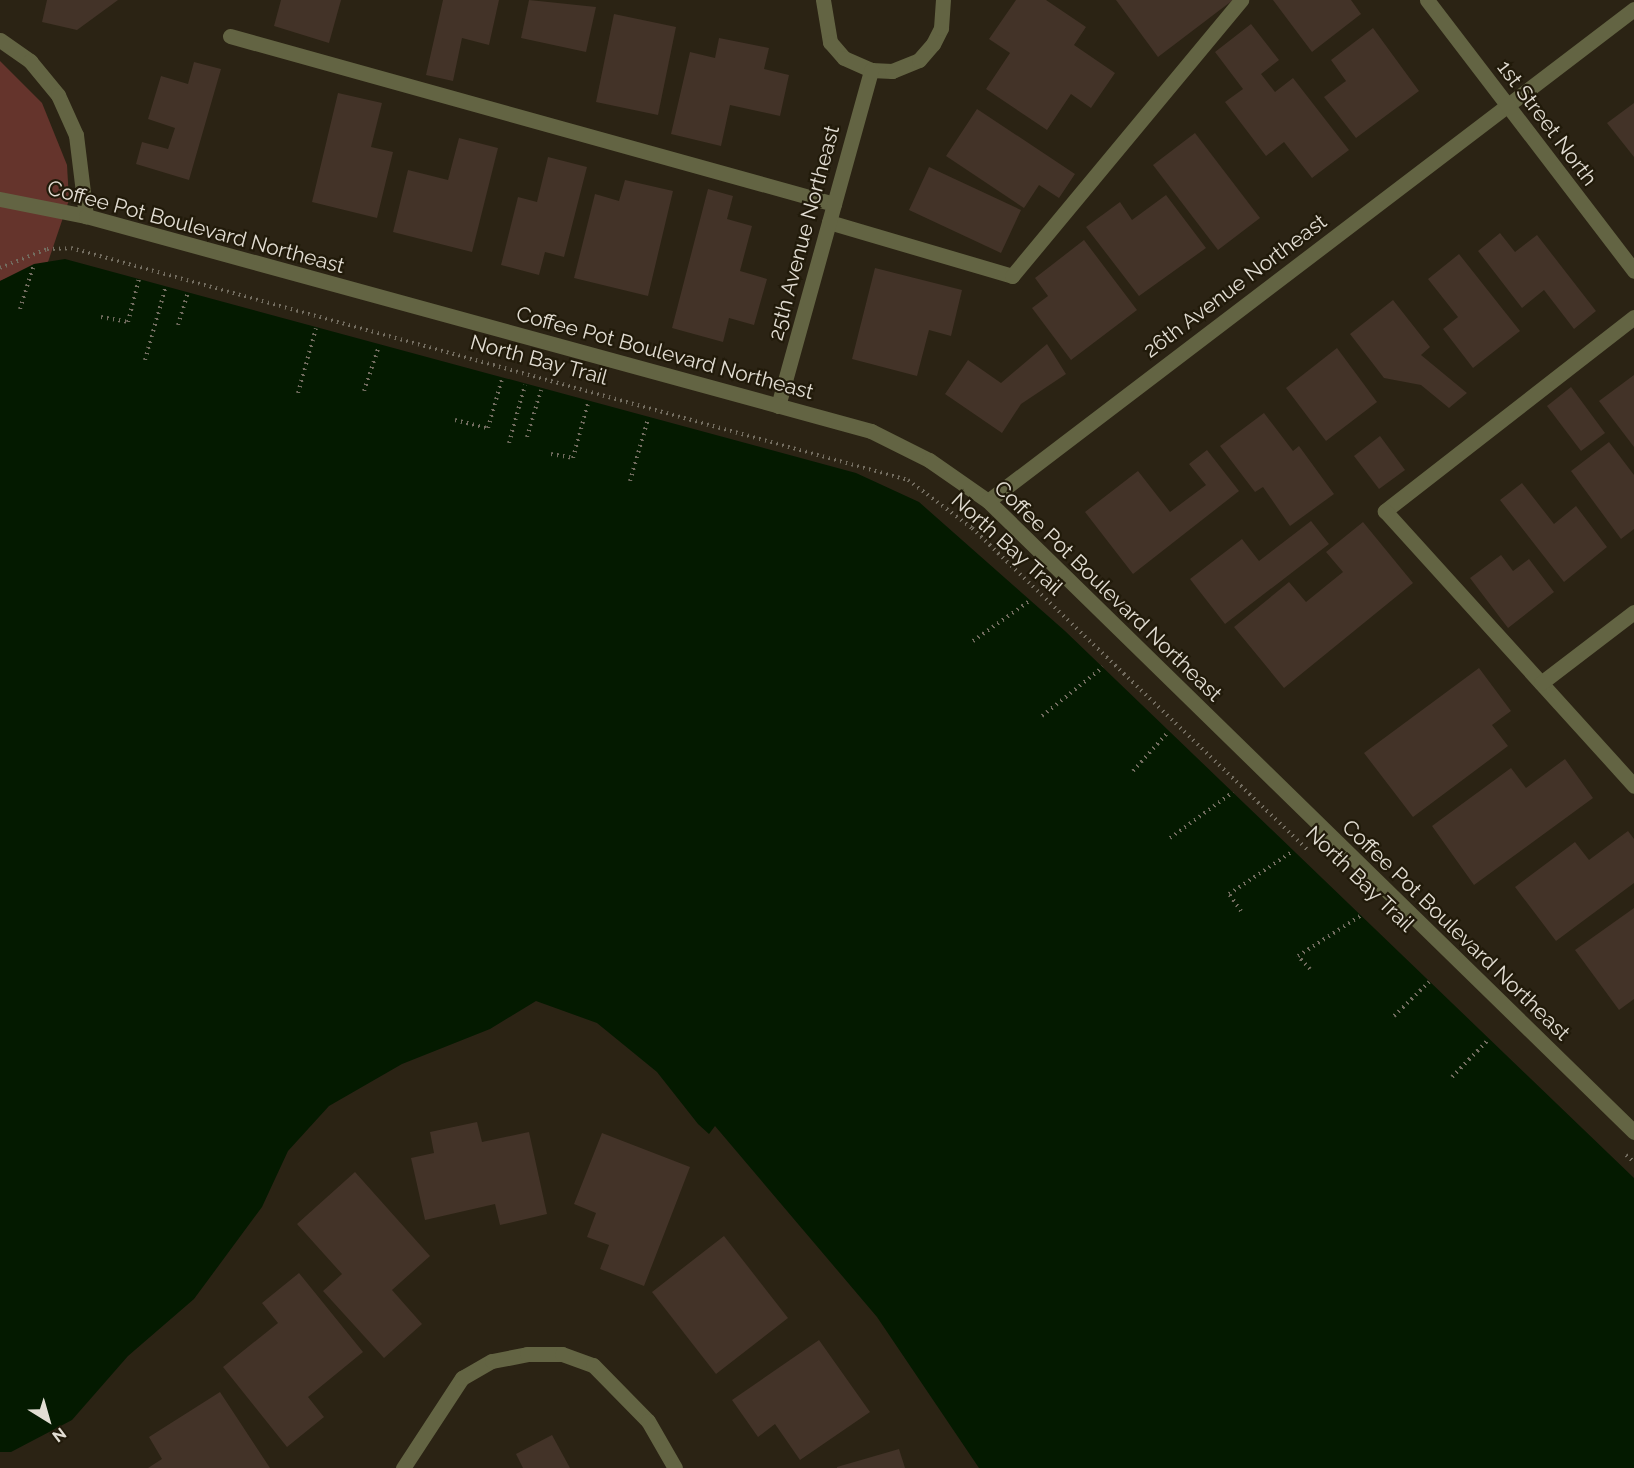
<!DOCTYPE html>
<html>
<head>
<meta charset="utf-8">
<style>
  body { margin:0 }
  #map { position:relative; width:1634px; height:1468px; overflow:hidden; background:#2b2314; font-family:Raleway,sans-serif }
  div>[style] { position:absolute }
  .green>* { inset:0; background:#65342c }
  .water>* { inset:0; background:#041a00 }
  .building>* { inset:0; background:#433328 }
  .path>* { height:4px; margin-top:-2px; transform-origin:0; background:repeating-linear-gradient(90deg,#736d60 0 1.5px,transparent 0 6px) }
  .service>* { height:15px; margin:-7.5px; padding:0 7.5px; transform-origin:7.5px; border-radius:7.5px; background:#636443 }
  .minor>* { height:15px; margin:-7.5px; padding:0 7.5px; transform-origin:7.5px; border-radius:7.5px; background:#636443 }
  .tertiary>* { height:15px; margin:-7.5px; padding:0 7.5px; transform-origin:7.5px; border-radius:7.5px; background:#636443 }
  span { translate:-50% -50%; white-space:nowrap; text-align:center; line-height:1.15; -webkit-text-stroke:4.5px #211a0a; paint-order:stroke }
  .street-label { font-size:21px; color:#e2ddd3 }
  .north { position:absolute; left:18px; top:1390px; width:60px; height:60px; -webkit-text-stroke:4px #211a0a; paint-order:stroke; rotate:143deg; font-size:16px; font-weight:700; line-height:24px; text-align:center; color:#e2ddd3 }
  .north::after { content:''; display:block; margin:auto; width:21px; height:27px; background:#e2ddd3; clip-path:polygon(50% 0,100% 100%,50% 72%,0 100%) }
</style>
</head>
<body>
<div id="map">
  <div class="green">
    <i style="clip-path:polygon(0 61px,42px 103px,67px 165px,69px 200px,48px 262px,0 281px)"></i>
  </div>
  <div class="water">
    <i style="clip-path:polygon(65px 259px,856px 473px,919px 502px,1065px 631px,1634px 1178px,1634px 1468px,979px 1468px,877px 1317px,715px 1126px,709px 1134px,698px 1124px,657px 1072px,597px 1023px,536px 1001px,490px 1029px,402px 1064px,329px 1106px,288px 1151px,262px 1207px,194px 1299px,128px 1356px,72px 1420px,11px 1452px,0 1452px,0 281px,34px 264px)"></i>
  </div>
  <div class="building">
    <i style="clip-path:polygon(47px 0,118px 0,77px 30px,42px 22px)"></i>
    <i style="clip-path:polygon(281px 0,341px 0,329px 43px,274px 26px)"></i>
    <i style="clip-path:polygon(443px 0,499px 0,489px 45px,462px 38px,453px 81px,426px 75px)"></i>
    <i style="clip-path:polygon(529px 0,596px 7px,586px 52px,521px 38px)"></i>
    <i style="clip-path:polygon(1016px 0,1046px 0,1086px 27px,1074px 45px,1115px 73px,1091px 108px,1071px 94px,1047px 130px,986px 89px,1010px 53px,989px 39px)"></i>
    <i style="clip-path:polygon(1116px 0,1233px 0,1158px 57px)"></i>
    <i style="clip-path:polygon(1273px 0,1351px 0,1361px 14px,1312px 52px)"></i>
    <i style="clip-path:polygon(614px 14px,676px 27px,658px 115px,596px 102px)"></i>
    <i style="clip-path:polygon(1251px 24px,1279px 60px,1261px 74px,1275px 92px,1293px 78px,1349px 150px,1312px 178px,1284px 142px,1266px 156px,1225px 102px,1243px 89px,1215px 52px)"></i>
    <i style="clip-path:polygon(1373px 28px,1419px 91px,1356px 138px,1324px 97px,1346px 81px,1331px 60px)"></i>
    <i style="clip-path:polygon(719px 38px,769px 48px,764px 69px,789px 75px,780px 116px,730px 105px,721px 146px,671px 134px,690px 52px,715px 58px)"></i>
    <i style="clip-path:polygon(194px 62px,221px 69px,189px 180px,136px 164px,142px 142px,168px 149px,175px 128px,148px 119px,161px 76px,188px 84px)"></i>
    <i style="clip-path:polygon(338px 93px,382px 103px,371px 147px,393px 152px,377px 218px,312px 202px)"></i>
    <i style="clip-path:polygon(1634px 103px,1634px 157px,1607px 123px)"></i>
    <i style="clip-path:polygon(977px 109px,1075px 174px,1059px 198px,1039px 185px,1024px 208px,946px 156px)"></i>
    <i style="clip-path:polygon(1195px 133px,1260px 218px,1218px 250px,1153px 165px)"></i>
    <i style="clip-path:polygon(459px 138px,498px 148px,472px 252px,393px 232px,408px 170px,448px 180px)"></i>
    <i style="clip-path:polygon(548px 157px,587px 167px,564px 257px,545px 252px,539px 275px,501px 265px,518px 197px,537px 202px)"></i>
    <i style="clip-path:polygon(929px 167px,1021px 210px,1001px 253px,909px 210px)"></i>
    <i style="clip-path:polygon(625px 180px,673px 191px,648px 296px,574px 278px,595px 194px,619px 201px)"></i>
    <i style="clip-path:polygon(708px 189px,733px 196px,727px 219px,752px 226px,740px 271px,767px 279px,754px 325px,729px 318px,723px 342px,672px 328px)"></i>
    <i style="clip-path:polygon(1166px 195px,1206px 248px,1139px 296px,1086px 227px,1120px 202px,1132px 220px)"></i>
    <i style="clip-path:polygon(1500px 233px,1515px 252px,1537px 235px,1596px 311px,1574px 329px,1544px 290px,1522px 308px,1478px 251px)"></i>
    <i style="clip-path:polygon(1084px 240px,1137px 310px,1071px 360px,1032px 308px,1048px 296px,1035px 278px)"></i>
    <i style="clip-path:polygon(1459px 254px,1520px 331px,1473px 368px,1443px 329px,1458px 317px,1428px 279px)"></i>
    <i style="clip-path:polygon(875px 268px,962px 290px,951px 336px,929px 330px,917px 376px,852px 359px)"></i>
    <i style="clip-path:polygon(1393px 300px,1430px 347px,1421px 355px,1467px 393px,1449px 408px,1421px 385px,1384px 378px,1350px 334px)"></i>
    <i style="clip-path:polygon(1047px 344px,1066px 374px,1021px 404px,1002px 433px,945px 394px,968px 360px,1001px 383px)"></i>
    <i style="clip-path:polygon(1337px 348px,1377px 402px,1326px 441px,1286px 388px)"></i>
    <i style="clip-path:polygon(1634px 375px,1634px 447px,1599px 401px)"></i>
    <i style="clip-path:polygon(1571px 387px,1605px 433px,1581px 451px,1547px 406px)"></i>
    <i style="clip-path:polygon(1264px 413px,1293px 451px,1299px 446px,1334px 494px,1290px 526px,1263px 487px,1255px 492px,1220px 446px)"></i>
    <i style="clip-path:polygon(1380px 436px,1405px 470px,1379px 489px,1354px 456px)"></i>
    <i style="clip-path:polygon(1609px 442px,1634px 475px,1634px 529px,1621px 539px,1571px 471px)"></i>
    <i style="clip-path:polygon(1207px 450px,1239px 491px,1133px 574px,1085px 512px,1138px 471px,1170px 512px,1206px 485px,1189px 464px)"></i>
    <i style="clip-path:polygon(1522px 483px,1554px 524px,1576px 506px,1607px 547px,1564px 582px,1500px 500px)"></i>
    <i style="clip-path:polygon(1311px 521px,1329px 544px,1225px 624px,1190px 579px,1242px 539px,1259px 561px)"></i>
    <i style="clip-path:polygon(1363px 522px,1413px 583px,1284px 688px,1234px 627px,1289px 582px,1306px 602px,1343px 572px,1326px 552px)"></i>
    <i style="clip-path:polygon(1501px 555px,1513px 571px,1529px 559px,1554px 592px,1508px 628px,1470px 578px)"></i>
    <i style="clip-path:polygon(1479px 668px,1511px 711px,1492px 725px,1508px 746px,1413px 817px,1364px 753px)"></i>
    <i style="clip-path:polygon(1565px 759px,1593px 798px,1474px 885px,1432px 826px,1511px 768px,1526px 788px)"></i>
    <i style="clip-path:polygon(1628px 831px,1634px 839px,1634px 883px,1556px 941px,1515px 887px,1575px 842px,1589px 860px)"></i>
    <i style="clip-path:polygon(1634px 908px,1634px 999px,1619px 1010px,1575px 950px)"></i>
    <i style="clip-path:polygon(477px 1122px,482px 1142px,529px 1132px,547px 1214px,500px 1225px,495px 1204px,425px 1220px,411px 1158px,434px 1153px,430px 1132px)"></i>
    <i style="clip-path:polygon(602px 1133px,690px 1167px,644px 1286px,600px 1269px,609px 1245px,587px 1237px,596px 1213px,574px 1204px)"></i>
    <i style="clip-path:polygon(355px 1172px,430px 1256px,392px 1290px,422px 1324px,384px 1358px,323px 1291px,342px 1274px,297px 1224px)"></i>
    <i style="clip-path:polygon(724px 1236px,788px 1318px,716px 1374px,652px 1292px)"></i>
    <i style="clip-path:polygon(299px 1273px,363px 1352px,308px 1397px,324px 1417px,287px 1447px,223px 1367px,278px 1323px,262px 1303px)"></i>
    <i style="clip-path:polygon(819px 1340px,870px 1412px,800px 1460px,775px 1424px,758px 1437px,732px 1400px)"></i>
    <i style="clip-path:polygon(220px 1392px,270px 1468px,148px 1468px,162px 1459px,149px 1437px)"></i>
    <i style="clip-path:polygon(552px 1435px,570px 1468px,523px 1468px,516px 1454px)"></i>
    <i style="clip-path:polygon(899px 1449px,905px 1468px,837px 1468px,837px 1467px)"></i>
  </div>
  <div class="path">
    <i style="left:0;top:268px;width:51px;rotate:-22deg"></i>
    <i style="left:47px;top:249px;width:24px;rotate:-2deg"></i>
    <i style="left:71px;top:248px;width:869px;rotate:15.49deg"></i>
    <i style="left:908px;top:480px;width:80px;rotate:36.9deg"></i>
    <i style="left:972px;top:528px;width:467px;rotate:43.8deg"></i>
    <i style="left:20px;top:309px;width:47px;rotate:-72.7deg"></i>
    <i style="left:101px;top:317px;width:27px;rotate:10deg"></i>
    <i style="left:128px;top:322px;width:44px;rotate:-75.7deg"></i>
    <i style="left:178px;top:325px;width:34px;rotate:-73deg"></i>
    <i style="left:145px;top:360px;width:77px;rotate:-74.2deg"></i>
    <i style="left:364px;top:391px;width:47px;rotate:-71.6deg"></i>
    <i style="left:298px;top:393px;width:67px;rotate:-74.5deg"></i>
    <i style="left:455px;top:420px;width:34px;rotate:14deg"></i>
    <i style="left:488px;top:428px;width:51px;rotate:-74.1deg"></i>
    <i style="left:527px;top:437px;width:49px;rotate:-73.4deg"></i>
    <i style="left:509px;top:443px;width:60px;rotate:-74.6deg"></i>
    <i style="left:551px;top:454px;width:22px;rotate:10deg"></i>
    <i style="left:573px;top:458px;width:57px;rotate:-74.7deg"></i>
    <i style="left:630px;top:481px;width:65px;rotate:-73.8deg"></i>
    <i style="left:973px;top:641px;width:71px;rotate:-35.3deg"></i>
    <i style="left:1042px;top:716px;width:78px;rotate:-38.8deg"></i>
    <i style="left:1133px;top:771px;width:54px;rotate:-48deg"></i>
    <i style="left:1170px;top:838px;width:78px;rotate:-36.1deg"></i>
    <i style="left:1241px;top:911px;width:21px;rotate:-125deg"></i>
    <i style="left:1229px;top:894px;width:77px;rotate:-33.9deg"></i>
    <i style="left:1310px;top:969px;width:18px;rotate:-133deg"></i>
    <i style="left:1298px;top:956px;width:74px;rotate:-32.8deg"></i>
    <i style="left:1394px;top:1016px;width:49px;rotate:-44.2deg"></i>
    <i style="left:1452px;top:1077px;width:53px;rotate:-45.8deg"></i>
    <i style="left:1626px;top:1155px;width:11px;rotate:41deg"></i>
  </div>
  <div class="service">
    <i style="left:230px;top:36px;width:627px;rotate:15.54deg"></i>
    <i style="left:829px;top:222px;width:191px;rotate:16.4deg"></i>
    <i style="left:1012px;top:276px;width:359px;rotate:-50.3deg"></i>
    <i style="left:1634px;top:317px;width:316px;rotate:142.1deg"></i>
    <i style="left:1385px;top:511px;width:371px;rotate:47.8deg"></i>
  </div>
  <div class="minor">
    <i style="left:823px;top:0;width:43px;rotate:80.5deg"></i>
    <i style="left:830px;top:42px;width:21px;rotate:49deg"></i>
    <i style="left:844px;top:58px;width:30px;rotate:24deg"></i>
    <i style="left:871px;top:70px;width:21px;rotate:3deg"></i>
    <i style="left:892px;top:71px;width:29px;rotate:-22deg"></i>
    <i style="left:919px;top:60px;width:21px;rotate:-49deg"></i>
    <i style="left:933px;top:44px;width:18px;rotate:-63deg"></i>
    <i style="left:941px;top:28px;width:28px;rotate:-86deg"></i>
    <i style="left:0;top:40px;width:37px;rotate:35deg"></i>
    <i style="left:30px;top:61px;width:44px;rotate:50.5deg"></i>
    <i style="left:58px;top:95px;width:44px;rotate:65.8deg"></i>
    <i style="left:76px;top:135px;width:82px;rotate:83deg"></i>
    <i style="left:778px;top:406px;width:349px;rotate:-74.5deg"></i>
    <i style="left:988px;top:501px;width:812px;rotate:-37.29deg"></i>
    <i style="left:1541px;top:683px;width:117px;rotate:-37.4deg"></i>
    <i style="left:403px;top:1468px;width:108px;rotate:-56.8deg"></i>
    <i style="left:462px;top:1378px;width:34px;rotate:-30deg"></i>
    <i style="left:492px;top:1361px;width:36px;rotate:-11deg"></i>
    <i style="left:527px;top:1354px;width:35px"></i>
    <i style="left:562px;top:1354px;width:33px;rotate:20deg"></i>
    <i style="left:593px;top:1365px;width:78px;rotate:45.5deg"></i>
    <i style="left:648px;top:1421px;width:54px;rotate:60.1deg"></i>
  </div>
  <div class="tertiary">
    <i style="left:1427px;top:0;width:341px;rotate:52.6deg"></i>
    <i style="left:0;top:199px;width:88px;rotate:11.2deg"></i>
    <i style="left:86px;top:216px;width:814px;rotate:15.32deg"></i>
    <i style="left:871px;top:431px;width:65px;rotate:26.6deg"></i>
    <i style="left:929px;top:460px;width:72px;rotate:34.8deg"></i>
    <i style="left:988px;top:501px;width:903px;rotate:44.33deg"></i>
  </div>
  <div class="street-label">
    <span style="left:1547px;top:123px;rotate:53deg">1st Street North</span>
    <span style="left:196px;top:227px;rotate:15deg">Coffee Pot Boulevard Northeast</span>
    <span style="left:804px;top:233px;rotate:-75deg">25th Avenue Northeast</span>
    <span style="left:1235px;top:286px;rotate:-37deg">26th Avenue Northeast</span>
    <span style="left:665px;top:353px;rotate:15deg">Coffee Pot Boulevard Northeast</span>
    <span style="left:539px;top:360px;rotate:15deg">North Bay Trail</span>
    <span style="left:1007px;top:544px;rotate:42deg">North Bay Trail</span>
    <span style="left:1108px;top:591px;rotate:44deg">Coffee Pot Boulevard Northeast</span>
    <span style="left:1360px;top:879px;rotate:44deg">North Bay Trail</span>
    <span style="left:1456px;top:930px;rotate:44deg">Coffee Pot Boulevard Northeast</span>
  </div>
  <div class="north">N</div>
</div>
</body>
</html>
